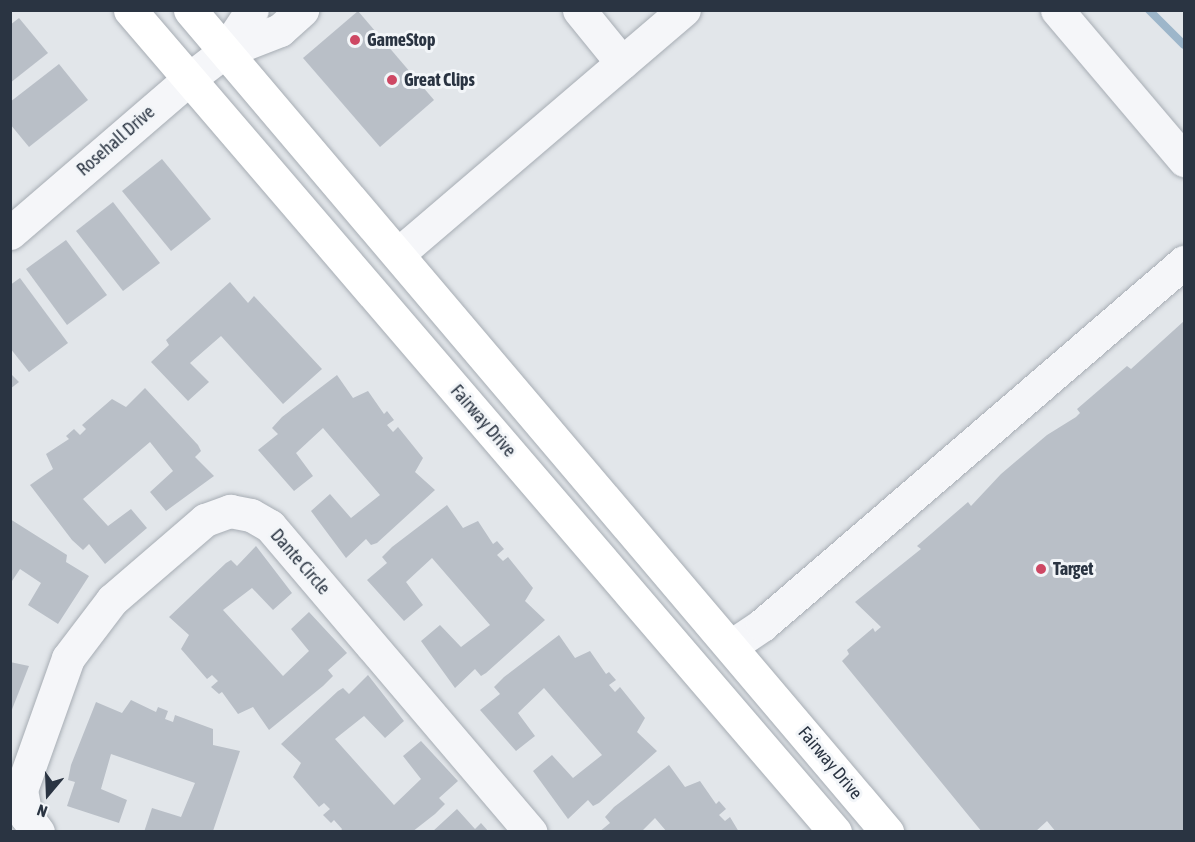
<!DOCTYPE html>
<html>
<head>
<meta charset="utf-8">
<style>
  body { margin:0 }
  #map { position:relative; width:1195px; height:842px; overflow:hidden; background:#e2e6ea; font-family:"Asap Condensed",sans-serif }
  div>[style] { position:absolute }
  .stream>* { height:8px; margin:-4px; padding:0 4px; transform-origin:4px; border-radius:4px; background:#9db6ca }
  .building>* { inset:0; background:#b9bfc7 }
  .roads { filter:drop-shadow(0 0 2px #a7adb4) drop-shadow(0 0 2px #a7adb4) }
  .minor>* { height:33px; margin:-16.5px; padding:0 16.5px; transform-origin:16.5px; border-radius:16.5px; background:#f5f6f9 }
  .major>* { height:33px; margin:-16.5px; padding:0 16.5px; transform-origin:16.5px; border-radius:16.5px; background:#fff }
  .dots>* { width:16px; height:16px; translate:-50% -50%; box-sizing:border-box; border:3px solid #f2f5f8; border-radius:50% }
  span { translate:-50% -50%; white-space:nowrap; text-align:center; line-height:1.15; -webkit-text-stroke:6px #f2f5f8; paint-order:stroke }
  .poi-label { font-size:18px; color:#2a3442; font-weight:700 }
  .left { translate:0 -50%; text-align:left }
  .street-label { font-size:18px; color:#2a3442 }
  .frame { position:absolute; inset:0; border:12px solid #2a3442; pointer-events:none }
  .north { position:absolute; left:18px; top:764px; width:60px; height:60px; -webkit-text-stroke:4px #f2f5f8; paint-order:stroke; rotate:199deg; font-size:16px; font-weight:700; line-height:24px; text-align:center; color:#2a3442 }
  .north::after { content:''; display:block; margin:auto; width:21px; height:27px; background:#2a3442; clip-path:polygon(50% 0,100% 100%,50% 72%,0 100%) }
</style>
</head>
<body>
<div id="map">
  <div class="stream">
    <i style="left:1149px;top:10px;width:49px;rotate:45deg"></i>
  </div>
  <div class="building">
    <i style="clip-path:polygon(358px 11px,434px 100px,380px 147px,303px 58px)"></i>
    <i style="clip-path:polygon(19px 18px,48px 53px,10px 83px,10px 25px)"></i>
    <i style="clip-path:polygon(59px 64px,88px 100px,29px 147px,10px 124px,10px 102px)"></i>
    <i style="clip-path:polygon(162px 159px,211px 219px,171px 251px,122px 191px)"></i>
    <i style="clip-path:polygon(113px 202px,160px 263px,123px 291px,76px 231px)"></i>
    <i style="clip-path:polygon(66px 240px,107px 295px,67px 325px,26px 269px)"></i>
    <i style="clip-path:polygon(20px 278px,68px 343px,29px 372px,10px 348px,10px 285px)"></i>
    <i style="clip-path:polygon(230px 282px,248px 303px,254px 296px,322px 369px,283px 404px,221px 336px,190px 363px,209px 382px,188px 401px,151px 362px,169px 345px,166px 340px)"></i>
    <i style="clip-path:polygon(1184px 321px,1184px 832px,1056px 832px,1047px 821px,1035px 832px,982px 832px,842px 661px,849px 654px,847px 650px,873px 628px,875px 632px,881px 627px,855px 602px,921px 549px,917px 546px,968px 502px,971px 506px,1001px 474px,1047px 435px,1076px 417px,1080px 413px,1077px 409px,1127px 366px,1131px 369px)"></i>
    <i style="clip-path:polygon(10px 373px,19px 382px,10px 389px)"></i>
    <i style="clip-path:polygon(337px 375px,353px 398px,368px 391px,384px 414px,387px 411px,394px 420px,387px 425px,393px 432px,398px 427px,423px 458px,415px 472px,435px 490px,377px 543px,371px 545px,366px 539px,346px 558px,311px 511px,330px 494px,351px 518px,380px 495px,323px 428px,296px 453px,313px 476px,294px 491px,258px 450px,278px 434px,272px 428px,282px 417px)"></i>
    <i style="clip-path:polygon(145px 388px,198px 445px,201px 451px,195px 457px,214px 476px,166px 511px,150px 492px,173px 471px,150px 442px,83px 499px,108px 526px,131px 509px,147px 528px,105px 564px,89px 544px,83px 550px,72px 540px,30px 485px,53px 469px,46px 454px,69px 439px,66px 436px,74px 429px,80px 435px,86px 429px,82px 425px,112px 399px,126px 407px)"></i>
    <i style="clip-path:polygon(447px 505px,463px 528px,478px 521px,493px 544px,497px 541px,504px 549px,497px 555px,503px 561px,508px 557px,533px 588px,525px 601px,545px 620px,486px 673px,481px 676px,475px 669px,455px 688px,421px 641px,440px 625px,461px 647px,490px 625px,432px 558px,406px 582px,423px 605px,404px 621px,367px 580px,387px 563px,382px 557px,392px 547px)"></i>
    <i style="clip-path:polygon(10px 519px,67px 555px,66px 562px,89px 576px,58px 624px,28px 605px,41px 583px,20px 569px,10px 584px)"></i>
    <i style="clip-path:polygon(256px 546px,292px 593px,273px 610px,252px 588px,223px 610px,283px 676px,309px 651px,291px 629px,309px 612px,347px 653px,328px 670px,333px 676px,323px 686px,269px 730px,253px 707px,238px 714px,222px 692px,219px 694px,211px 687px,218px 681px,212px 675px,207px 679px,181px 649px,189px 635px,169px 617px,226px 563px,231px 560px,237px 566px)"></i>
    <i style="clip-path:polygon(559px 635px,575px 658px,590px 651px,606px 674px,609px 672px,616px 680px,609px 685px,615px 692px,620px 687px,645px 718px,637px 732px,657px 751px,599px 803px,593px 806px,588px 800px,568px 819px,533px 771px,552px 755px,573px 778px,602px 755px,544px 688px,518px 713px,535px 736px,516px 751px,480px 710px,500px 694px,494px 687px,504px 677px)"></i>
    <i style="clip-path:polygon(10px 662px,29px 666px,11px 712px,10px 712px)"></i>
    <i style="clip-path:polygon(368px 675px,404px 721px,385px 738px,364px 716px,335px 739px,394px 805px,421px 779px,403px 756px,421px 741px,458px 781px,439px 798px,445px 804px,435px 814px,412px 832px,340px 832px,342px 829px,334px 820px,331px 823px,323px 815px,330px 809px,324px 803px,319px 807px,293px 777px,301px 763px,281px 744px,338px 691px,343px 688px,349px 694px)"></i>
    <i style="clip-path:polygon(131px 700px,156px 712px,158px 707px,168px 711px,165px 719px,173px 722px,175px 715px,213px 729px,213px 745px,240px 751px,213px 831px,144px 832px,152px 808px,181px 817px,195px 783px,111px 754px,101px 789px,127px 800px,119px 823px,67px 806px,75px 782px,68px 780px,71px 765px,96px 702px,122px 713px)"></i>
    <i style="clip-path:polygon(669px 765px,685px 787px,700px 781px,716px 804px,719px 801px,726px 809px,719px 815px,725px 821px,730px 817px,739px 832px,667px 832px,655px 818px,641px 832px,599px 832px,610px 823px,605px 817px,614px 807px)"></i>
    <i style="clip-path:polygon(457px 809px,475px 829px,481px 823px,489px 832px,432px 832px)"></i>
  </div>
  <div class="roads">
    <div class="minor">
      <i style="left:579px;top:10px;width:68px;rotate:50.9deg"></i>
      <i style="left:1057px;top:10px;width:197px;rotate:49.7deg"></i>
      <i style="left:224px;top:52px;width:50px;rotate:-56.3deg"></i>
      <i style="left:10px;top:233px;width:236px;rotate:-40.7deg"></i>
      <i style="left:189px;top:79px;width:44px;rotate:-37.6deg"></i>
      <i style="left:224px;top:52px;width:60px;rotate:-21.4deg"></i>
      <i style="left:280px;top:30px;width:30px;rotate:-42deg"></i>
      <i style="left:398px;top:254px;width:376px;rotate:-40.5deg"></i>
      <i style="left:731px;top:646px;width:37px;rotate:-34deg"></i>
      <i style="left:762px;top:625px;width:557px;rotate:-40.7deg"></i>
      <i style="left:38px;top:832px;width:20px;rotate:-127deg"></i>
      <i style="left:26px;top:816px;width:26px;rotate:-101deg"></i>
      <i style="left:21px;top:790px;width:140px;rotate:-70.4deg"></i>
      <i style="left:68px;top:658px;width:73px;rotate:-52.8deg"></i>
      <i style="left:112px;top:600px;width:123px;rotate:-40.7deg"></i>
      <i style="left:205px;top:520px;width:27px;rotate:-20deg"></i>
      <i style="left:230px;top:511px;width:21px;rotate:11deg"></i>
      <i style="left:251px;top:515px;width:22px;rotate:30deg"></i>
      <i style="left:270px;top:526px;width:402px;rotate:49.6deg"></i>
    </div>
    <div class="major">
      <i style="left:130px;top:10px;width:1083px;rotate:49.38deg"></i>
      <i style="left:190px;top:10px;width:1078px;rotate:49.7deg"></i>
    </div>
  </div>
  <div class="dots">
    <i style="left:355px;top:40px;background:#ce4864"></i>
    <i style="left:392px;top:80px;background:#ce4864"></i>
    <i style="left:1041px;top:569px;background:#ce4864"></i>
  </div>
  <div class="poi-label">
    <span class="left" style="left:367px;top:40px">GameStop</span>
    <span class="left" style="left:404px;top:80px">Great Clips</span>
    <span class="left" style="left:1053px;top:569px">Target</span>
  </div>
  <div class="street-label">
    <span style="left:116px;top:141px;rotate:-41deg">Rosehall Drive</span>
    <span style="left:483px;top:421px;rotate:49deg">Fairway Drive</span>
    <span style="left:300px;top:562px;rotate:49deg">Dante Circle</span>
    <span style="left:830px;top:763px;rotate:50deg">Fairway Drive</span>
  </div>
  <div class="frame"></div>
  <div class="north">N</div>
</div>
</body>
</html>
